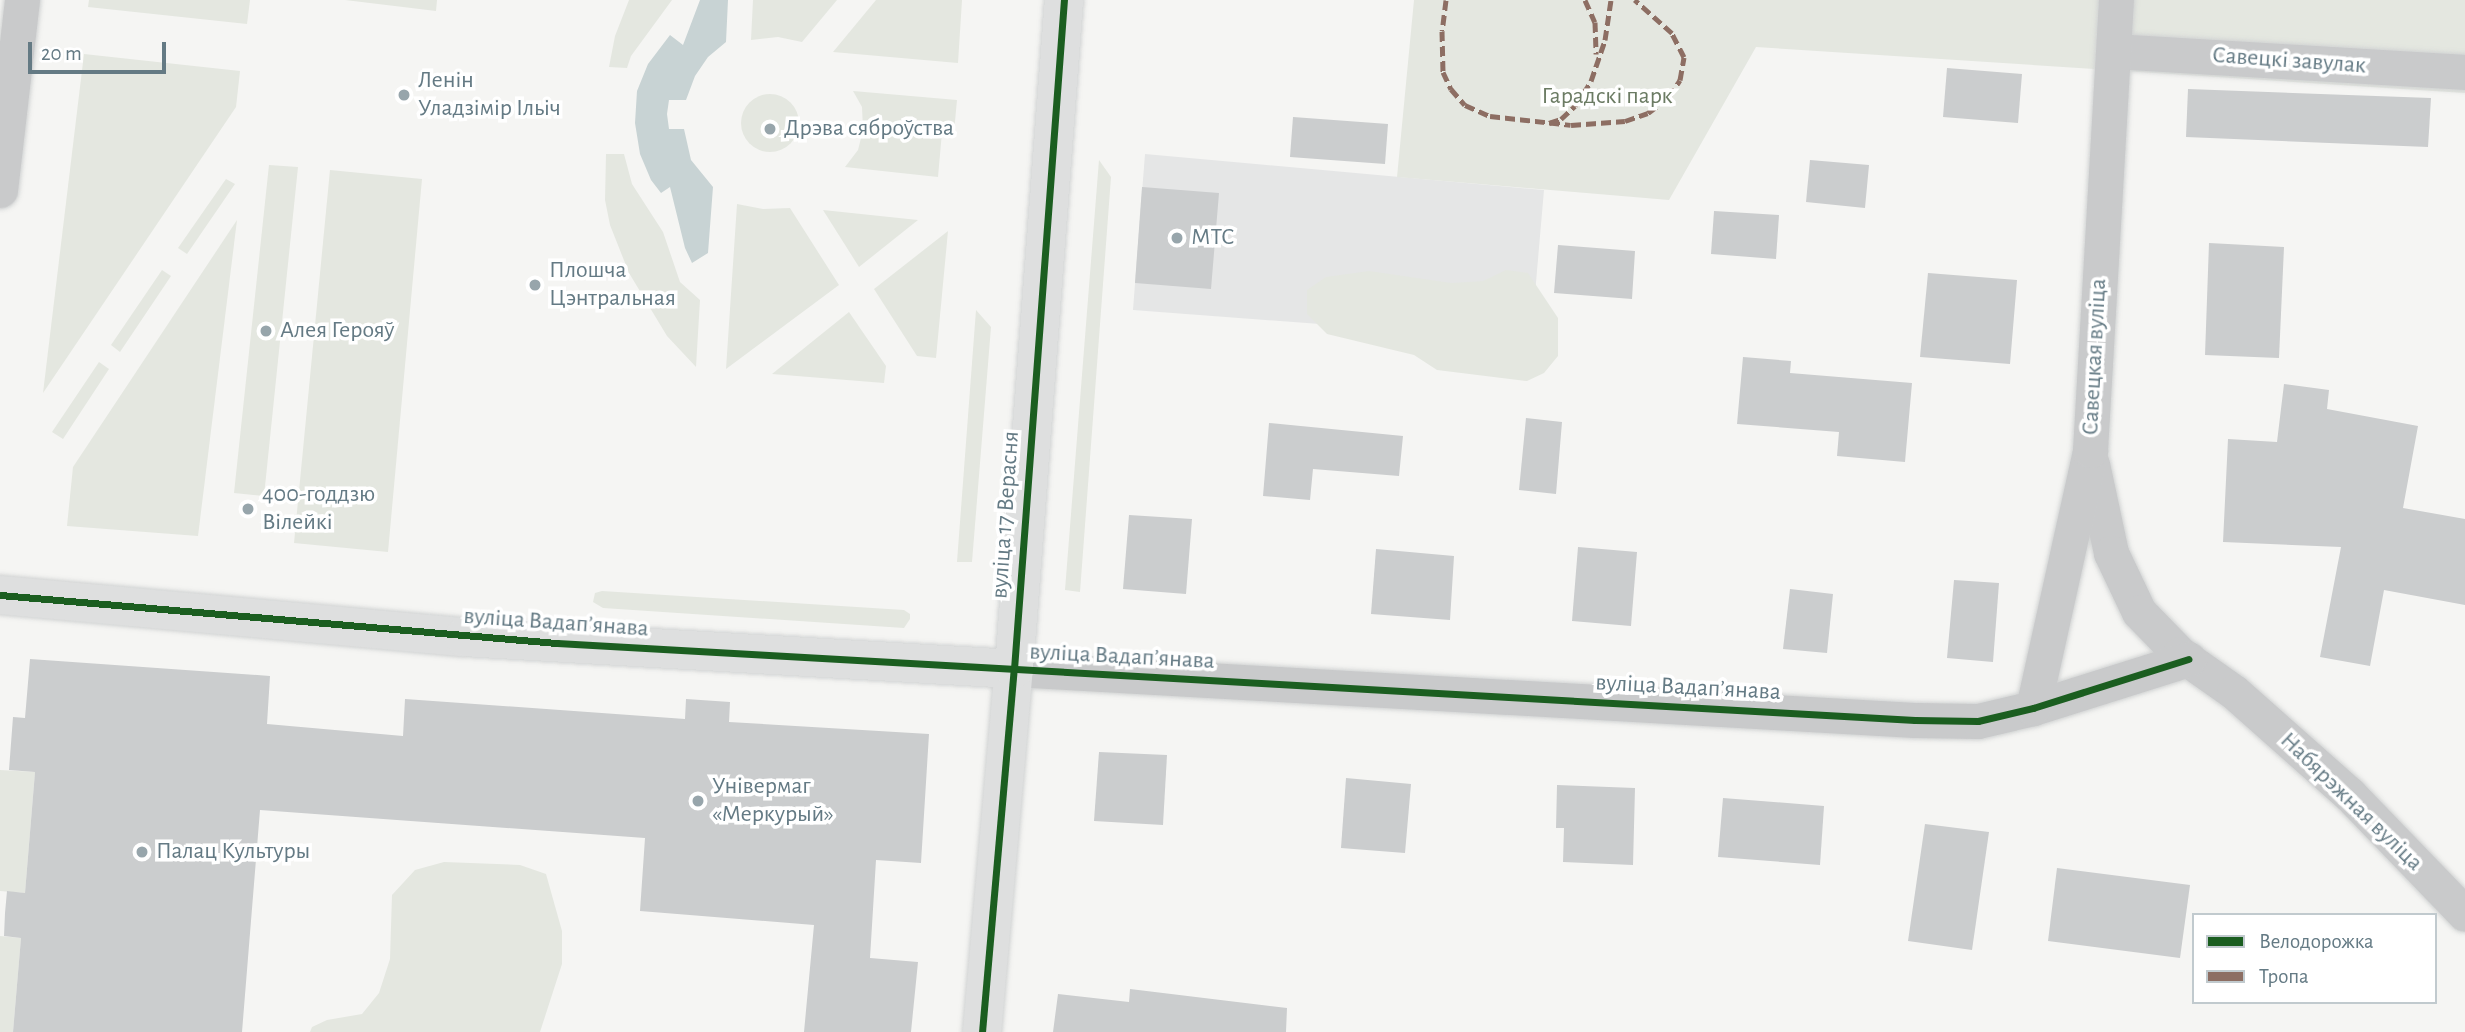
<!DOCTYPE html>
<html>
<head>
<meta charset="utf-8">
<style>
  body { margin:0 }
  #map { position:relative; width:2465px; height:1032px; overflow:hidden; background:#f5f5f3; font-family:"Alegreya Sans",sans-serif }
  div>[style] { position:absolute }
  .built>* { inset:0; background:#e5e6e6 }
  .green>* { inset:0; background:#e4e7e0 }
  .round { border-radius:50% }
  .water>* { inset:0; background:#c8d3d4 }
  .building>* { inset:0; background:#cbcdce }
  .roads { filter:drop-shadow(0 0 2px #d1d3d3) drop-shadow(0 0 2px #d1d3d3) }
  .street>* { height:35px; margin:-17.5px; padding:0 17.5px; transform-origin:17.5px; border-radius:17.5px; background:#c9cacb }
  .secondary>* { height:38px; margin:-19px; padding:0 19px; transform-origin:19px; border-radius:19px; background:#dedfdf }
  .quiet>* { height:5px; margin-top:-2.5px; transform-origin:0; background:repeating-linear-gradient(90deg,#8d6e63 0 10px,transparent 0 15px) }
  .cycleway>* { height:7px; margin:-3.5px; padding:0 3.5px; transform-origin:3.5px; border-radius:3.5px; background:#1b5e20 }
  .dots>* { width:19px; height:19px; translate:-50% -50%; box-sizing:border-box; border:4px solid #fff; border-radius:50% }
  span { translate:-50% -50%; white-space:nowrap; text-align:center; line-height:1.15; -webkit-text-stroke:7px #fff; paint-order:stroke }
  .street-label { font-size:24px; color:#647a84 }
  .poi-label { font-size:24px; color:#647a84 }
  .left { translate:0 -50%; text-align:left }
  .park-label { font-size:24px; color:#6b7b63 }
  .legend { position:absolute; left:2192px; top:913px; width:245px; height:91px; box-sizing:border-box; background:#fff; border:2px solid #c1cace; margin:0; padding:9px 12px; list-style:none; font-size:21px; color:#647a84 }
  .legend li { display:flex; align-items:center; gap:14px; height:35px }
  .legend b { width:35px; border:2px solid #c1cace }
  .scale { position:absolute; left:28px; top:42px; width:138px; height:32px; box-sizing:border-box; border:4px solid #647a84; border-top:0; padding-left:9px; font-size:21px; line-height:24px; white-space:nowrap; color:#647a84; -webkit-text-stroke:5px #fff; paint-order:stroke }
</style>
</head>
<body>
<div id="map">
  <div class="built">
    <i style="clip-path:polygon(1145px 154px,1544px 190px,1531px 340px,1133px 310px)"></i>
  </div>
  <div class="green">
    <i style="clip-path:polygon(89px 0,250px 0,247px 24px,88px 7px)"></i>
    <i style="clip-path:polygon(345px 0,437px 0,436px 11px)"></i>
    <i style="clip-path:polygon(629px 0,672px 0,631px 56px,627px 68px,609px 67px,615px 36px)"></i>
    <i style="clip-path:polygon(753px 0,837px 0,802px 42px,778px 37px,751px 40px)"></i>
    <i style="clip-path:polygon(876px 0,962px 0,958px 63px,833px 52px)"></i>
    <i style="clip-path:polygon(1414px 0,2465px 0,2465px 93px,1756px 47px,1669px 200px,1397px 177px)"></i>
    <i style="clip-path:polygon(84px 54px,240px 71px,236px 107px,43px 393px)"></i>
    <i style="clip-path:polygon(853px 91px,957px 100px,954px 132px,942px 132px,938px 177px,845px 167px,858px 150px,863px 130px,862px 107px)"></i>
    <i class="round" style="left:741px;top:94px;width:58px;height:58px"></i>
    <i style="clip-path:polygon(606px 154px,624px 154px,632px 184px,663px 232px,680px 282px,700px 300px,696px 367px,667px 336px,629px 273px,610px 225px,605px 200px)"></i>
    <i style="clip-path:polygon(1099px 160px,1111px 177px,1080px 592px,1065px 590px)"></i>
    <i style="clip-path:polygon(269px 165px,298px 167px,264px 496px,234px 493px)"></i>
    <i style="clip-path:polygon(330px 170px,422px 179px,388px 552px,294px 543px)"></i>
    <i style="clip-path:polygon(226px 179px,235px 184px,187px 254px,178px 248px)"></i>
    <i style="clip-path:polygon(737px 204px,763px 209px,790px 208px,839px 285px,726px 369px)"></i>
    <i style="clip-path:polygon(823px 210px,918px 220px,859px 267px)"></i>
    <i style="clip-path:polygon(237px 220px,198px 536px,67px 526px,73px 467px)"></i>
    <i style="clip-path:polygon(948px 231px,936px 358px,917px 356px,874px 289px)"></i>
    <i style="clip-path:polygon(162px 270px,171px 276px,120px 352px,111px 345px)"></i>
    <i style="clip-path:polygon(1506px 270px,1528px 273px,1558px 318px,1558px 356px,1544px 373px,1527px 381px,1437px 370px,1414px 355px,1327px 334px,1307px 314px,1307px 290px,1326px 277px,1369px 271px,1451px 283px,1483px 281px)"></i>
    <i style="clip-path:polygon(976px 310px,991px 327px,972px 562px,957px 562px)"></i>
    <i style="clip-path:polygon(849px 312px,886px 366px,884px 383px,772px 374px)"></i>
    <i style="clip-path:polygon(99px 362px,109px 369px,63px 439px,52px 432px)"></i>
    <i style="clip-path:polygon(602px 591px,904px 610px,910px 614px,910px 619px,904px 628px,603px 608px,593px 602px,595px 593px)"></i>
    <i style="clip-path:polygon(0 770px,35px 772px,25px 893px,0 891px)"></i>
    <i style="clip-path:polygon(444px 862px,520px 865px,546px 874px,562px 931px,562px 964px,540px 1032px,310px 1032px,312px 1027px,327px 1020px,362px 1014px,379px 993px,390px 959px,392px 895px,415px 870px)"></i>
    <i style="clip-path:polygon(0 936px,21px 938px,13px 1032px,0 1032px)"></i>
  </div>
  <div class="water">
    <i style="clip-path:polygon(700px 0,728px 0,726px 42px,708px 57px,695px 76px,686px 100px,669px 100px,667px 114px,669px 129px,684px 129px,691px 160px,713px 187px,708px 253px,692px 263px,685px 248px,670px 187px,661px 193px,651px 180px,640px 154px,635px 123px,637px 91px,648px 64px,670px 35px,683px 45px)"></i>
  </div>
  <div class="building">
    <i style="clip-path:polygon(1947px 68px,2022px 74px,2018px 123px,1943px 117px)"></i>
    <i style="clip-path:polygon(2188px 89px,2431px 98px,2428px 147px,2186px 137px)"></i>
    <i style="clip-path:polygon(1293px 117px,1388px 124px,1385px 164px,1290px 157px)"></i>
    <i style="clip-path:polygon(1810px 160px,1869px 165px,1865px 208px,1806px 202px)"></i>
    <i style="clip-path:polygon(1142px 187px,1219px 193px,1211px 289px,1135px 283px)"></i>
    <i style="clip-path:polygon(1714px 211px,1779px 215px,1776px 259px,1711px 254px)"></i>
    <i style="clip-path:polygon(2209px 243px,2284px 247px,2279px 358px,2205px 355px)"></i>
    <i style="clip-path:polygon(1558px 245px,1635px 251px,1632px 299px,1554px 293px)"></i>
    <i style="clip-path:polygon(1928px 273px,2017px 280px,2010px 364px,1920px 357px)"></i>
    <i style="clip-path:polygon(1743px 357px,1791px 361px,1790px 373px,1912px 383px,1905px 462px,1837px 456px,1839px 432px,1737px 424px)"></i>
    <i style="clip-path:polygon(2284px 384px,2329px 390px,2327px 409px,2418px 426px,2403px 508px,2465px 519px,2465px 605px,2384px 590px,2370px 666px,2320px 657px,2341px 547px,2223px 542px,2228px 439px,2277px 442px)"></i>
    <i style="clip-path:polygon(1526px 418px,1562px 422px,1556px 494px,1519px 490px)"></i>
    <i style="clip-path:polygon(1269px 423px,1403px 436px,1399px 476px,1313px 469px,1310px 500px,1263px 496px)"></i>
    <i style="clip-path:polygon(1129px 515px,1192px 519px,1186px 594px,1123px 589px)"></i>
    <i style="clip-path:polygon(1578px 547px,1637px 552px,1631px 626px,1572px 621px)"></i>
    <i style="clip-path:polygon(1376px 549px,1454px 556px,1450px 620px,1371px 614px)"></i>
    <i style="clip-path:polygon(1954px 580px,1999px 583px,1993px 662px,1947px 658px)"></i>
    <i style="clip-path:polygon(1790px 589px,1833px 594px,1827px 653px,1783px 649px)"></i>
    <i style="clip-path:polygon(30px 659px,270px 676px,267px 724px,403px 736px,405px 699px,685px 719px,686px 699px,730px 702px,729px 722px,929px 734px,921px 863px,876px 860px,870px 958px,918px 962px,911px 1032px,804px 1032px,814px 925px,640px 911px,645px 838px,260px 810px,242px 1032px,13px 1032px,21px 938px,4px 936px,5px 913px,7px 891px,25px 893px,35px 772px,9px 770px,13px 717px,25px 718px)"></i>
    <i style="clip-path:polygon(1099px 752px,1167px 755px,1163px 825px,1094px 821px)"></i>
    <i style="clip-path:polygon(1346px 778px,1411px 784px,1405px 853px,1341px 848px)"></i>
    <i style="clip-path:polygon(1557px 785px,1635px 788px,1633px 865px,1563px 862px,1564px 828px,1556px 828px)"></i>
    <i style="clip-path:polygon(1723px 798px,1824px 806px,1820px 865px,1718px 857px)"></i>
    <i style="clip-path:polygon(1925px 824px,1989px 832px,1972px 950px,1908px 941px)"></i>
    <i style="clip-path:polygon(2057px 868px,2190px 885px,2180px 958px,2048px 941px)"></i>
    <i style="clip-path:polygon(1130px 989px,1287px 1008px,1286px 1032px,1053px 1032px,1058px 994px,1129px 1002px)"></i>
  </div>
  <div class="roads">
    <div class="street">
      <i style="left:2114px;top:51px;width:352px;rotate:3.4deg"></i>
      <i style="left:0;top:190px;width:191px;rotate:-83.4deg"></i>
      <i style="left:2092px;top:464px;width:91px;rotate:77.9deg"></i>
      <i style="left:2111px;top:553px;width:65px;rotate:64.6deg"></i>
      <i style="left:2139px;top:612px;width:59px;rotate:45.7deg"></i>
      <i style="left:2180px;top:654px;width:66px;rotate:35.1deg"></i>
      <i style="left:2234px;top:692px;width:155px;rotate:41.6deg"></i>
      <i style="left:2350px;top:795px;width:165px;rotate:46deg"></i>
      <i style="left:1014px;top:669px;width:902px;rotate:3.24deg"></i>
      <i style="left:1915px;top:720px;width:63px;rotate:0.9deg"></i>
      <i style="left:1978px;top:721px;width:57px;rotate:-13.3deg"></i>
      <i style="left:2033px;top:708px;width:163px;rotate:-17.5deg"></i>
      <i style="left:2033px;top:708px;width:264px;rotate:-77.5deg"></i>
      <i style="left:2090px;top:450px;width:451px;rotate:-86.7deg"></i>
    </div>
    <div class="secondary">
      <i style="left:0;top:595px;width:466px;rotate:5.2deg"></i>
      <i style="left:464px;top:637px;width:551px;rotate:3.33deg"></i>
      <i style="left:982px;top:1032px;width:364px;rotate:-85deg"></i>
      <i style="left:1014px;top:669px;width:671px;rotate:-85.73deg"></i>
    </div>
  </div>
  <div class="quiet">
    <i style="left:1446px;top:0;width:31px;rotate:97deg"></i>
    <i style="left:1442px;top:31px;width:41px;rotate:88.6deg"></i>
    <i style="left:1443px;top:72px;width:19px;rotate:65deg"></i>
    <i style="left:1451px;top:89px;width:21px;rotate:49deg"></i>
    <i style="left:1465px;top:105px;width:27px;rotate:24deg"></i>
    <i style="left:1490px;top:116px;width:81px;rotate:6.3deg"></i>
    <i style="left:1571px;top:125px;width:54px;rotate:-4.2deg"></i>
    <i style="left:1625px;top:121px;width:24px;rotate:-19deg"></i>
    <i style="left:1648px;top:113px;width:26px;rotate:-37deg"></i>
    <i style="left:1669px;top:97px;width:20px;rotate:-57deg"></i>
    <i style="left:1680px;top:80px;width:23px;rotate:-80deg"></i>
    <i style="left:1684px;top:57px;width:27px;rotate:-117deg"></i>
    <i style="left:1672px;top:33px;width:50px;rotate:-138.3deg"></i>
    <i style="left:1585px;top:0;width:24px;rotate:66deg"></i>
    <i style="left:1595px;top:22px;width:32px;rotate:88deg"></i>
    <i style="left:1549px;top:123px;width:13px;rotate:-18deg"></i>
    <i style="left:1561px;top:119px;width:19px;rotate:-43deg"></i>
    <i style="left:1575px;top:106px;width:30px;rotate:-57deg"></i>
    <i style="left:1591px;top:81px;width:43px;rotate:-71.1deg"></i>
    <i style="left:1605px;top:40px;width:40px;rotate:-81.5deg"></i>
  </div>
  <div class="cycleway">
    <i style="left:0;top:595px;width:559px;rotate:4.93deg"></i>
    <i style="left:557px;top:643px;width:1360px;rotate:3.25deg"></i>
    <i style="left:1915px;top:720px;width:63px;rotate:0.9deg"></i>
    <i style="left:1978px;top:721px;width:57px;rotate:-13.3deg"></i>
    <i style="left:2033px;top:708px;width:163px;rotate:-17.5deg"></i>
    <i style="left:982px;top:1032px;width:364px;rotate:-85deg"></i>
    <i style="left:1014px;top:669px;width:671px;rotate:-85.73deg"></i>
  </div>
  <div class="dots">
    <i style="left:404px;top:95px;background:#97a5ab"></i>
    <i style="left:770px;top:129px;background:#97a5ab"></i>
    <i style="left:1177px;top:238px;background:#97a5ab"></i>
    <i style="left:535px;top:285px;background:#97a5ab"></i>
    <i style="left:266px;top:331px;background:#97a5ab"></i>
    <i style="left:248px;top:509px;background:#97a5ab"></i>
    <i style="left:698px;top:801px;background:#97a5ab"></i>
    <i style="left:142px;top:852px;background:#97a5ab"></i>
  </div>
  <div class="street-label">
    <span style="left:2289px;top:61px;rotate:4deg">Савецкі завулак</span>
    <span style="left:2095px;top:357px;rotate:-87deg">Савецкая вуліца</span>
    <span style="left:1006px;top:515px;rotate:-86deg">вуліца 17 Верасня</span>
    <span style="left:556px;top:623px;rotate:4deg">вуліца Вадапʼянава</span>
    <span style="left:1122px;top:657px;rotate:3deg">вуліца Вадапʼянава</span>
    <span style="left:1688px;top:688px;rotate:3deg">вуліца Вадапʼянава</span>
    <span style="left:2351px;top:802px;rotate:44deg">Набярэжная вуліца</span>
  </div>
  <div class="poi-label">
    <span class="left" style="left:418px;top:95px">Ленін<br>Уладзімір Ільіч</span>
    <span class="left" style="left:784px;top:129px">Дрэва сяброўства</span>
    <span class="left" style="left:1191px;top:238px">МТС</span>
    <span class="left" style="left:549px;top:285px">Плошча<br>Цэнтральная</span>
    <span class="left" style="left:280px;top:331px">Алея Герояў</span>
    <span class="left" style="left:262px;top:509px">400-годдзю<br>Вілейкі</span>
    <span class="left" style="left:712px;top:801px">Універмаг<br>«Меркурый»</span>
    <span class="left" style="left:156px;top:852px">Палац Культуры</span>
  </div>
  <div class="park-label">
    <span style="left:1607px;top:97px">Гарадскі парк</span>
  </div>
  <ul class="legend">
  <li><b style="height:9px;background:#1b5e20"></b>Велодорожка</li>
  <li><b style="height:9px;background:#8d6e63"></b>Тропа</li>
  </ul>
  <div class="scale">20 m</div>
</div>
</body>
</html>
